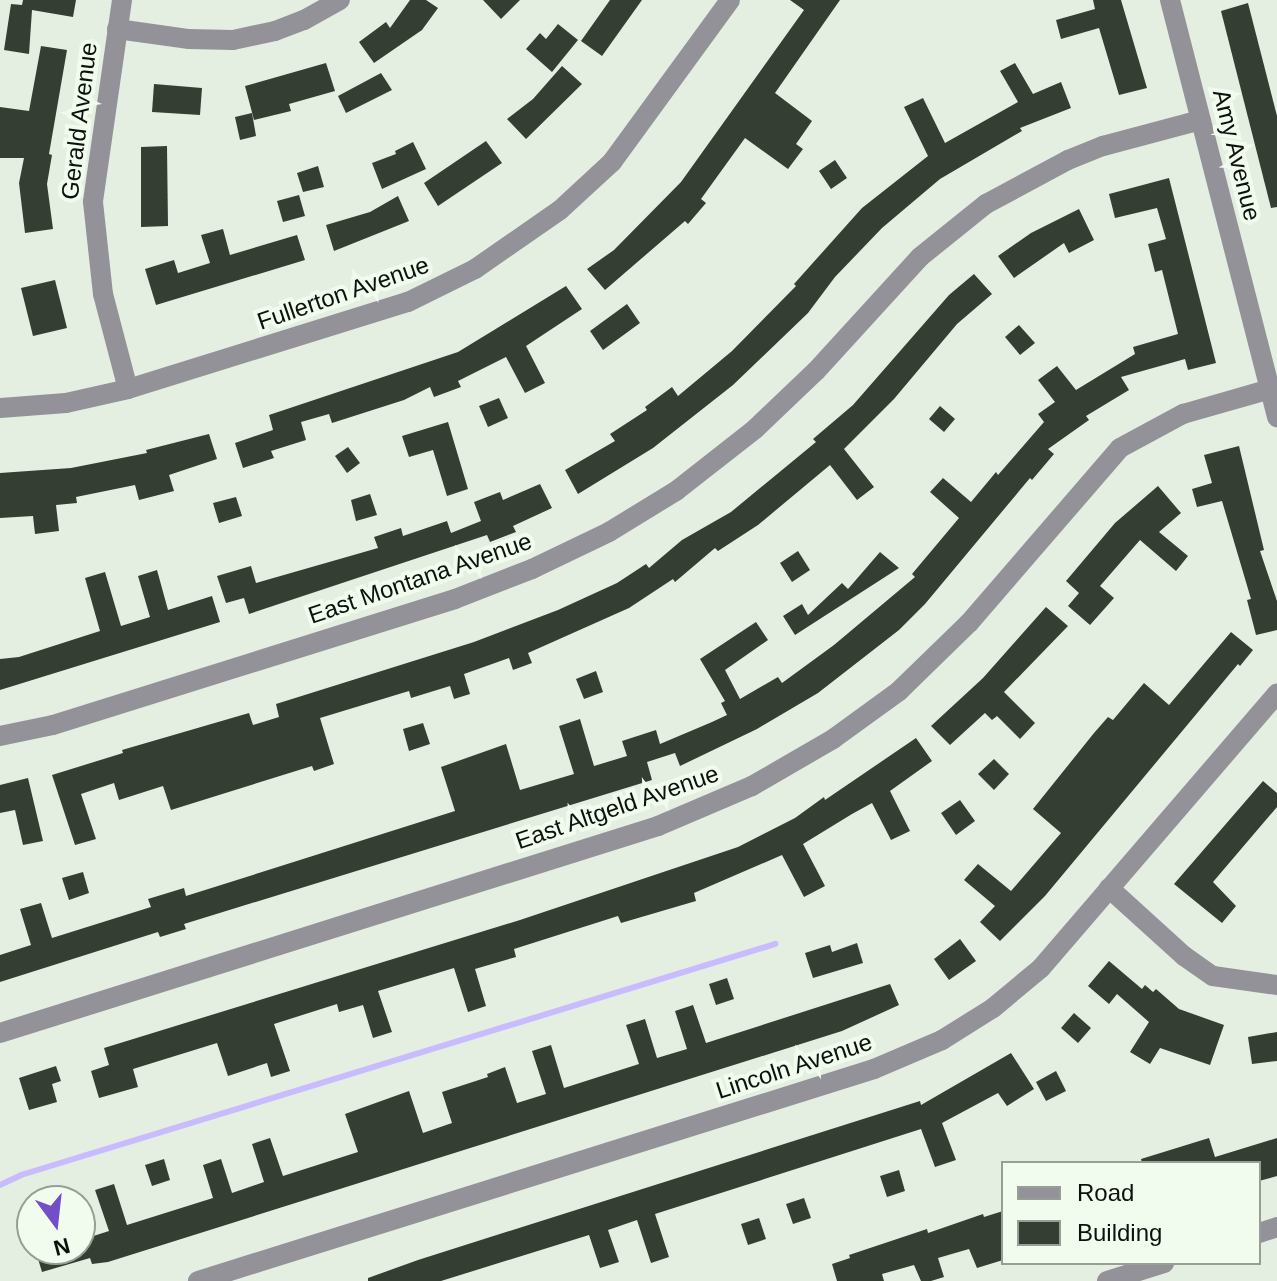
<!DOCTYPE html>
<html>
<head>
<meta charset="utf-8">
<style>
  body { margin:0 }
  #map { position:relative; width:1277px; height:1281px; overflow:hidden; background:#e4efe2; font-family:Helvetica,sans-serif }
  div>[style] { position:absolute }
  .stream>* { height:6px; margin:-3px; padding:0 3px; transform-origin:3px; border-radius:3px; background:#c8bcff }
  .building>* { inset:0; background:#353e33 }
  .minor>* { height:20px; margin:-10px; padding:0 10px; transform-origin:10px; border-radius:10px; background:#939299 }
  span { translate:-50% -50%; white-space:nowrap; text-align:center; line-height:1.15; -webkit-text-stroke:8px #f1fcef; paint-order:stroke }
  .street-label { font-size:24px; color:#0d110d }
  .legend { position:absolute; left:1001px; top:1161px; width:260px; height:104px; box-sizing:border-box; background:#f1fcef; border:2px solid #969e95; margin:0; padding:10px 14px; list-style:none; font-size:24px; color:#0d110d }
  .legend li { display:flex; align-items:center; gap:16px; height:40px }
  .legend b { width:40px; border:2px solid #969e95 }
  .north { position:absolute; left:16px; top:1185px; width:80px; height:80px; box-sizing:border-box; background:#f1fcef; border:2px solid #969e95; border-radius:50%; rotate:165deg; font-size:22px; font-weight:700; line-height:32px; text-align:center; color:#0d110d }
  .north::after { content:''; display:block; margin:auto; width:28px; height:36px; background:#724ec7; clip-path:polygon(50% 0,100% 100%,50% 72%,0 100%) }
</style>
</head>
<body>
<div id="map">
  <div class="stream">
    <i style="left:0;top:1185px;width:23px;rotate:-25deg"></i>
    <i style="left:21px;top:1175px;width:789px;rotate:-17.03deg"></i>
  </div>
  <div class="building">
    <i style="clip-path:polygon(23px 0,76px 0,73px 17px,32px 10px,29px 54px,4px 50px,11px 4px,22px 5px)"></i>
    <i style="clip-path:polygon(410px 0,426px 0,438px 8px,422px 30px,374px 63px,359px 42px,386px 22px,390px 28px)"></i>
    <i style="clip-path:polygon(483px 0,520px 0,501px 19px)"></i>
    <i style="clip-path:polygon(610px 0,642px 0,602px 56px,581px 41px)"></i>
    <i style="clip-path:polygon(790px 0,840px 0,775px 93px,812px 121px,796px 144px,803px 149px,788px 169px,745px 138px,701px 199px,706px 203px,688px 224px,685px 221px,605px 290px,587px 269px,614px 250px,681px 182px,804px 10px)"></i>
    <i style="clip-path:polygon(1093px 0,1121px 0,1147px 88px,1119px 95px,1099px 28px,1061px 39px,1056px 20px,1095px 9px)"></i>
    <i style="clip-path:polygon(1248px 3px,1277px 116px,1277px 207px,1271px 208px,1221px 11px)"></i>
    <i style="clip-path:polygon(558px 24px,578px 40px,552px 72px,526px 49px,540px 33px,546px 39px)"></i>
    <i style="clip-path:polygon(41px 46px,67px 50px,49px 154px,52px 155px,47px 184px,53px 229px,25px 233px,19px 183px,24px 158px,0 158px,0 107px,29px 111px)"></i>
    <i style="clip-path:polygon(326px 63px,335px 91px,289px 104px,291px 111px,254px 120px,245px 86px)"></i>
    <i style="clip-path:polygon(1015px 63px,1033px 94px,1061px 82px,1071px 108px,1020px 128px,1022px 131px,940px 179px,882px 228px,835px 277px,808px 313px,733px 385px,653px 448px,578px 494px,565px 470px,615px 441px,610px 434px,647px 410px,645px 407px,672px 387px,678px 396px,732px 351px,796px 286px,794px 284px,862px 208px,928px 156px,904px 107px,923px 98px,945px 143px,1018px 102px,1000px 71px)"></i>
    <i style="clip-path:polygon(562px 66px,582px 84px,526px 139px,507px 119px,533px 99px)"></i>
    <i style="clip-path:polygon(381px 73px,392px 90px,346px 113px,338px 96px)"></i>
    <i style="clip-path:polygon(154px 84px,202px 88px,200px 115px,152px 112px)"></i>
    <i style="clip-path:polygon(252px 113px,256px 136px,240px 140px,235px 117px)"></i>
    <i style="clip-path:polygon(486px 141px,502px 163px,438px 206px,424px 183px)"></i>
    <i style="clip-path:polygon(413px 142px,426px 169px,382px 189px,372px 163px,396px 154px,395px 151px)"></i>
    <i style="clip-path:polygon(167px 146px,168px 226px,141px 227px,141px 147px)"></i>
    <i style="clip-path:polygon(835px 160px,847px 178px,831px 189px,819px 171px)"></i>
    <i style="clip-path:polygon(318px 166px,324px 187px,303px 192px,297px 173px)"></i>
    <i style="clip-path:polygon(1169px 178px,1216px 363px,1188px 370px,1185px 359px,1121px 377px,1129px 390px,1086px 416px,1089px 420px,1048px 449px,1054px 454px,1032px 480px,1030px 478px,925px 604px,899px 630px,818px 693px,757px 729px,680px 766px,675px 753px,647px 762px,652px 780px,184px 924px,186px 929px,160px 937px,158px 932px,0 982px,0 955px,31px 945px,20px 909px,41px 903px,52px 938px,151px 907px,148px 899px,184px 888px,186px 896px,436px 817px,455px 811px,441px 767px,506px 744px,520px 790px,574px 774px,559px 726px,580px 719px,594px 766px,627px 756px,622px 741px,656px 730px,660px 744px,712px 722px,727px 715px,721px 703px,725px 701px,700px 659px,756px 622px,768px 640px,725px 670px,740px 699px,778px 677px,782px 683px,834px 645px,915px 577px,912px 574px,959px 518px,930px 492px,943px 478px,971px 502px,996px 472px,998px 475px,1044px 422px,1038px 414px,1055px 402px,1038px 380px,1057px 366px,1076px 390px,1135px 354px,1133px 347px,1178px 334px,1162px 270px,1155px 272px,1148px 244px,1166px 239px,1157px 208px,1115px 218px,1109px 194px)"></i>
    <i style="clip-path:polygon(299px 195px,305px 216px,283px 222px,277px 201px)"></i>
    <i style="clip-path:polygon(398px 196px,409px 221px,334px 251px,326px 225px,370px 212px)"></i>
    <i style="clip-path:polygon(1079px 209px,1094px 240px,1069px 253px,1064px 243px,1014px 278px,998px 256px,1031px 233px)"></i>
    <i style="clip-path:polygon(223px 229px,230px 255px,297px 235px,305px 260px,156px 305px,145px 269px,174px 260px,178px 273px,210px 263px,201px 235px)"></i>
    <i style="clip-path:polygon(974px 274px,992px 294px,957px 324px,894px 399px,844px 449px,874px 487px,857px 500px,830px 465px,758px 525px,718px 551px,715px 548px,675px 582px,673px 579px,629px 608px,528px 653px,532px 663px,513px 670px,509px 658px,464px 674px,470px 694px,454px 699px,450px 686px,411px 698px,409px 691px,320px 718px,334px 764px,314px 771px,312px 766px,171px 810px,163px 786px,119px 800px,114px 783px,81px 794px,96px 839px,75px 845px,52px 775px,123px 753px,122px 750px,249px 713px,253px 725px,279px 717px,276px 704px,474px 642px,558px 610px,617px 583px,646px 564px,649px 568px,682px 540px,731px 512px,816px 442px,813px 439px,853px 405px,949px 295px)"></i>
    <i style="clip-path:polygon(55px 280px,67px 328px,33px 336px,21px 288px)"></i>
    <i style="clip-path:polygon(566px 286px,582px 309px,526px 346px,545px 383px,525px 393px,506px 357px,458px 381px,461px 387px,434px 397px,430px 387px,404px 400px,332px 423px,329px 414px,301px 422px,306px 440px,271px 451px,274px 458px,243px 468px,235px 443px,273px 430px,269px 415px,458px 352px)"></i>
    <i style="clip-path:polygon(627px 304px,640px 323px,603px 350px,590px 331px)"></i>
    <i style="clip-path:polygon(1019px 325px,1035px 343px,1020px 355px,1005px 337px)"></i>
    <i style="clip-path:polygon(499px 398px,508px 418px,488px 427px,479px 406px)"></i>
    <i style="clip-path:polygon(940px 406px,955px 419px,944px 432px,929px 419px)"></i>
    <i style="clip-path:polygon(448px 422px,468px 489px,447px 496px,433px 450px,409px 457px,402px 436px)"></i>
    <i style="clip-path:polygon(209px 434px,217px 459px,169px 475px,174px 491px,139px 500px,135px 485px,76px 497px,77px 503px,56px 505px,59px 531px,35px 534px,33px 516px,0 518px,0 473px,71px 468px,147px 453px,146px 450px)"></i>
    <i style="clip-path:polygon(1239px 446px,1264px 550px,1260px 551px,1277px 601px,1277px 630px,1256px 635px,1247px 600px,1251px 599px,1222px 501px,1197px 507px,1192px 489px,1212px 483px,1204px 455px)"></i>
    <i style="clip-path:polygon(348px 447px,360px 463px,347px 473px,335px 456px)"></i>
    <i style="clip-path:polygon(540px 484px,552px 508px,513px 526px,516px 532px,490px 542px,487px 535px,249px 614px,244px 598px,226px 603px,217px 576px,251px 566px,256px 583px,378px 548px,374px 537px,401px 528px,403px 536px,447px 521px,451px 533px,481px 521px,474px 502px,500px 492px,503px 500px)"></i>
    <i style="clip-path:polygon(1158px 486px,1181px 513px,1159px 532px,1188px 556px,1176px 571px,1140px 540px,1100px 586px,1114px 598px,1090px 625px,1068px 606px,1079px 593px,1066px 581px,1115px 523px)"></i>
    <i style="clip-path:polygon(370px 494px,377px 515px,356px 521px,351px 500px)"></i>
    <i style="clip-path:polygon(236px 497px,242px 516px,219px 523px,213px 503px)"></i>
    <i style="clip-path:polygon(798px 551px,810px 570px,792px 582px,780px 563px)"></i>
    <i style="clip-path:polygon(880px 552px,899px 568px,795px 635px,783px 616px,802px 604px,808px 615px,842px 583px,848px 589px)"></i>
    <i style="clip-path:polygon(157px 570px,168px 610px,212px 596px,220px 622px,0 690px,0 659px,19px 657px,100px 631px,85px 578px,105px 572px,121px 626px,150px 617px,138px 576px)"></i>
    <i style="clip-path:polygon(1046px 607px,1068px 626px,1004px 692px,1035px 723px,1020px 739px,997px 716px,992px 720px,985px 713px,950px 745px,931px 726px,983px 678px)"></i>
    <i style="clip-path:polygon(1231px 632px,1253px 650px,1240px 666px,1238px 664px,1045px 896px,1000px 941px,980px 922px,995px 906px,964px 880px,978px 864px,1011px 891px,1061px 833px,1033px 809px,1094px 733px,1108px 717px,1113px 720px,1144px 683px,1169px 705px)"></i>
    <i style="clip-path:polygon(596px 671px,603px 692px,584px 699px,576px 679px)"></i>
    <i style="clip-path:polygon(423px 723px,430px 744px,409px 751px,403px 729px)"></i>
    <i style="clip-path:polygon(916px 738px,932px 761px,890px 791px,910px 831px,891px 840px,872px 803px,852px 814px,803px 844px,825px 886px,804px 897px,782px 855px,694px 893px,696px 901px,621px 923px,618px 916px,514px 949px,516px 957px,475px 969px,486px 1006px,468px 1012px,454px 968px,378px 991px,392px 1032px,373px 1038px,363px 1005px,339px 1012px,337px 1004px,274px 1024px,290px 1071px,271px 1077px,267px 1063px,228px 1076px,217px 1043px,133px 1069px,138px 1087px,99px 1098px,91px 1071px,109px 1065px,104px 1048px,520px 920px,738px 847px,795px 818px,824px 797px,825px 800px)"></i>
    <i style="clip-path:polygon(994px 759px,1009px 774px,994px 790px,978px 774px)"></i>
    <i style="clip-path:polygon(28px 778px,43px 841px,23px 845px,15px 810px,0 813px,0 785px)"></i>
    <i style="clip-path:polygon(1263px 781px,1277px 793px,1277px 807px,1213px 882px,1236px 906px,1222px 923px,1174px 884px)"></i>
    <i style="clip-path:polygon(960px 800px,975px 821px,956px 835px,941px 813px)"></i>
    <i style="clip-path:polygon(83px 872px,89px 893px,69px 900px,62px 878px)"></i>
    <i style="clip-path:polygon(960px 939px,976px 961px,949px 980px,934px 959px)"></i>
    <i style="clip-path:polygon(857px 943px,863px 963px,813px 978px,805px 953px,830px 945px,832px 952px)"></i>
    <i style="clip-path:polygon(1109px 961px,1142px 989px,1145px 985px,1153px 992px,1156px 989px,1179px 1009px,1224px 1025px,1210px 1065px,1160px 1048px,1150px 1064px,1130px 1052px,1149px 1022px,1117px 994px,1109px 1004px,1088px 986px)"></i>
    <i style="clip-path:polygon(727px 978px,734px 999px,716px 1005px,709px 984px)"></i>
    <i style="clip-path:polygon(890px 984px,899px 1005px,842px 1031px,108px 1262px,92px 1264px,90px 1258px,42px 1272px,35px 1249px,87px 1249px,84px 1239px,109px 1231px,95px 1190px,114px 1184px,127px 1225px,213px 1198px,203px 1165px,221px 1159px,232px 1193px,264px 1182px,252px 1144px,270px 1138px,283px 1176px,358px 1152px,345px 1114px,409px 1091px,423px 1133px,452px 1123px,442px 1092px,488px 1077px,487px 1074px,505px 1067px,517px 1103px,546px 1094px,532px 1051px,551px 1045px,564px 1088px,639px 1064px,626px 1025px,645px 1019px,657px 1058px,687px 1049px,675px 1011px,693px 1005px,706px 1043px)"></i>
    <i style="clip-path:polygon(1074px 1013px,1091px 1028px,1078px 1043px,1061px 1028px)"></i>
    <i style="clip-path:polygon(1277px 1032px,1277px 1061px,1252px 1064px,1248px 1037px)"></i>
    <i style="clip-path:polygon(1011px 1053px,1034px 1089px,1007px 1106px,998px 1093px,942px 1123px,956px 1160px,935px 1167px,921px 1129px,655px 1214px,669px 1257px,651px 1263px,637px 1220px,608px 1230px,619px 1262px,600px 1268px,589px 1235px,441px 1281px,368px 1281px,368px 1278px,418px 1260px,920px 1101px,921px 1105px)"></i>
    <i style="clip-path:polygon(56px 1066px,61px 1081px,52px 1084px,57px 1102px,29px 1110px,19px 1078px)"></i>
    <i style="clip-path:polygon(1056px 1071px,1066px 1091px,1046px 1101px,1036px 1082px)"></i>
    <i style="clip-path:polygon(1209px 1138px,1215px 1157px,1277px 1138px,1277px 1176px,1259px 1181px,1259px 1163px,1142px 1163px,1141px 1159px)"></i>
    <i style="clip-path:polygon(164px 1159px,170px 1180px,152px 1186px,145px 1165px)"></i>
    <i style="clip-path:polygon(899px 1170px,905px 1191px,887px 1197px,880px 1176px)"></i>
    <i style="clip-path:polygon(804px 1198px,811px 1218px,793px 1224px,786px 1204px)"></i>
    <i style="clip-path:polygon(1003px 1211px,1003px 1260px,977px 1268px,969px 1249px,938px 1258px,944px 1277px,931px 1281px,921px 1281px,914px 1265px,882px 1274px,884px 1281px,837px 1281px,832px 1264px,850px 1258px,849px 1255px,927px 1229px,928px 1233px,983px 1214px,984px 1217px)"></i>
    <i style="clip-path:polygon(759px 1218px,766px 1239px,748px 1245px,741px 1224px)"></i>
  </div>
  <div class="minor">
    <i style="left:122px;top:0;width:204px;rotate:98.2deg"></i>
    <i style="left:93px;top:202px;width:93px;rotate:83.8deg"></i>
    <i style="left:103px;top:294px;width:98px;rotate:75.3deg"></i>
    <i style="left:1170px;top:0;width:431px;rotate:75.6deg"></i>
    <i style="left:117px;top:29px;width:73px;rotate:7.9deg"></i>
    <i style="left:189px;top:39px;width:44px;rotate:1.3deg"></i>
    <i style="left:233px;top:40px;width:43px;rotate:-12.1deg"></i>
    <i style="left:275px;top:31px;width:31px;rotate:-21deg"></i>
    <i style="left:304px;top:20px;width:41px;rotate:-29.1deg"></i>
    <i style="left:0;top:408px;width:66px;rotate:-4.3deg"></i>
    <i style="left:66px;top:403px;width:64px;rotate:-12.7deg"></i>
    <i style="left:128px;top:389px;width:293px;rotate:-17.3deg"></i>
    <i style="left:408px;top:302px;width:75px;rotate:-26.2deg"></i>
    <i style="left:475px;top:269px;width:103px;rotate:-34.8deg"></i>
    <i style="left:560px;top:210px;width:71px;rotate:-42.7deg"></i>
    <i style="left:612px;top:162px;width:200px;rotate:-53.9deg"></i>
    <i style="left:0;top:736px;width:54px;rotate:-11.7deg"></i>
    <i style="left:53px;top:725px;width:421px;rotate:-17.4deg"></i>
    <i style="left:455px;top:599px;width:83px;rotate:-21.3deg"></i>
    <i style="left:532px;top:569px;width:85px;rotate:-25.7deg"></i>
    <i style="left:609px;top:532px;width:79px;rotate:-31.5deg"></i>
    <i style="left:676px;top:491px;width:100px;rotate:-38.1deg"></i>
    <i style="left:755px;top:429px;width:84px;rotate:-43.6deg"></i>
    <i style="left:816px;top:371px;width:154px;rotate:-47.6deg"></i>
    <i style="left:920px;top:257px;width:85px;rotate:-38.8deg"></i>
    <i style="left:986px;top:204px;width:93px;rotate:-28.2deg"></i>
    <i style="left:1068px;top:160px;width:38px;rotate:-22deg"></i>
    <i style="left:1103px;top:146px;width:101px;rotate:-14.9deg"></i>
    <i style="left:1109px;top:888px;width:101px;rotate:42.2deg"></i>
    <i style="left:1184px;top:956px;width:35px;rotate:35deg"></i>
    <i style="left:1213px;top:976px;width:65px;rotate:8deg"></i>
    <i style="left:0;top:1033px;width:690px;rotate:-17.46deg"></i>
    <i style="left:658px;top:826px;width:102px;rotate:-23.1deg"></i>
    <i style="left:752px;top:786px;width:94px;rotate:-30.1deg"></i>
    <i style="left:833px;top:739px;width:82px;rotate:-36deg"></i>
    <i style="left:899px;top:691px;width:98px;rotate:-44.2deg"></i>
    <i style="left:969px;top:623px;width:231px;rotate:-49.2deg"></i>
    <i style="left:1120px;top:448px;width:72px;rotate:-28.4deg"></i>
    <i style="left:1183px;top:414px;width:91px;rotate:-16deg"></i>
    <i style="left:1259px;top:1233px;width:19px;rotate:-18deg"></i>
    <i style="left:198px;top:1281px;width:708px;rotate:-17.41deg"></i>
    <i style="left:874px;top:1069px;width:74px;rotate:-23.1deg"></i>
    <i style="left:942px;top:1040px;width:60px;rotate:-32.1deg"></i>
    <i style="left:993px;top:1008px;width:62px;rotate:-39.8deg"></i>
    <i style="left:1041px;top:968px;width:362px;rotate:-49.3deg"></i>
    <i style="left:1107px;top:1281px;width:60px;rotate:-17.5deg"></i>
  </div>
  <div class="street-label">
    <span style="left:79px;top:121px;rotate:-83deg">Gerald Avenue</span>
    <span style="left:1237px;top:155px;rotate:76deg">Amy Avenue</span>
    <span style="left:343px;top:293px;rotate:-19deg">Fullerton Avenue</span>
    <span style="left:420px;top:578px;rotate:-19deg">East Montana Avenue</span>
    <span style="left:617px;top:807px;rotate:-19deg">East Altgeld Avenue</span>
    <span style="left:794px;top:1066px;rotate:-18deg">Lincoln Avenue</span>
  </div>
  <ul class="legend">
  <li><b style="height:10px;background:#939299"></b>Road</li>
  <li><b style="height:22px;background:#353e33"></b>Building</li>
  </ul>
  <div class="north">N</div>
</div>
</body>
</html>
